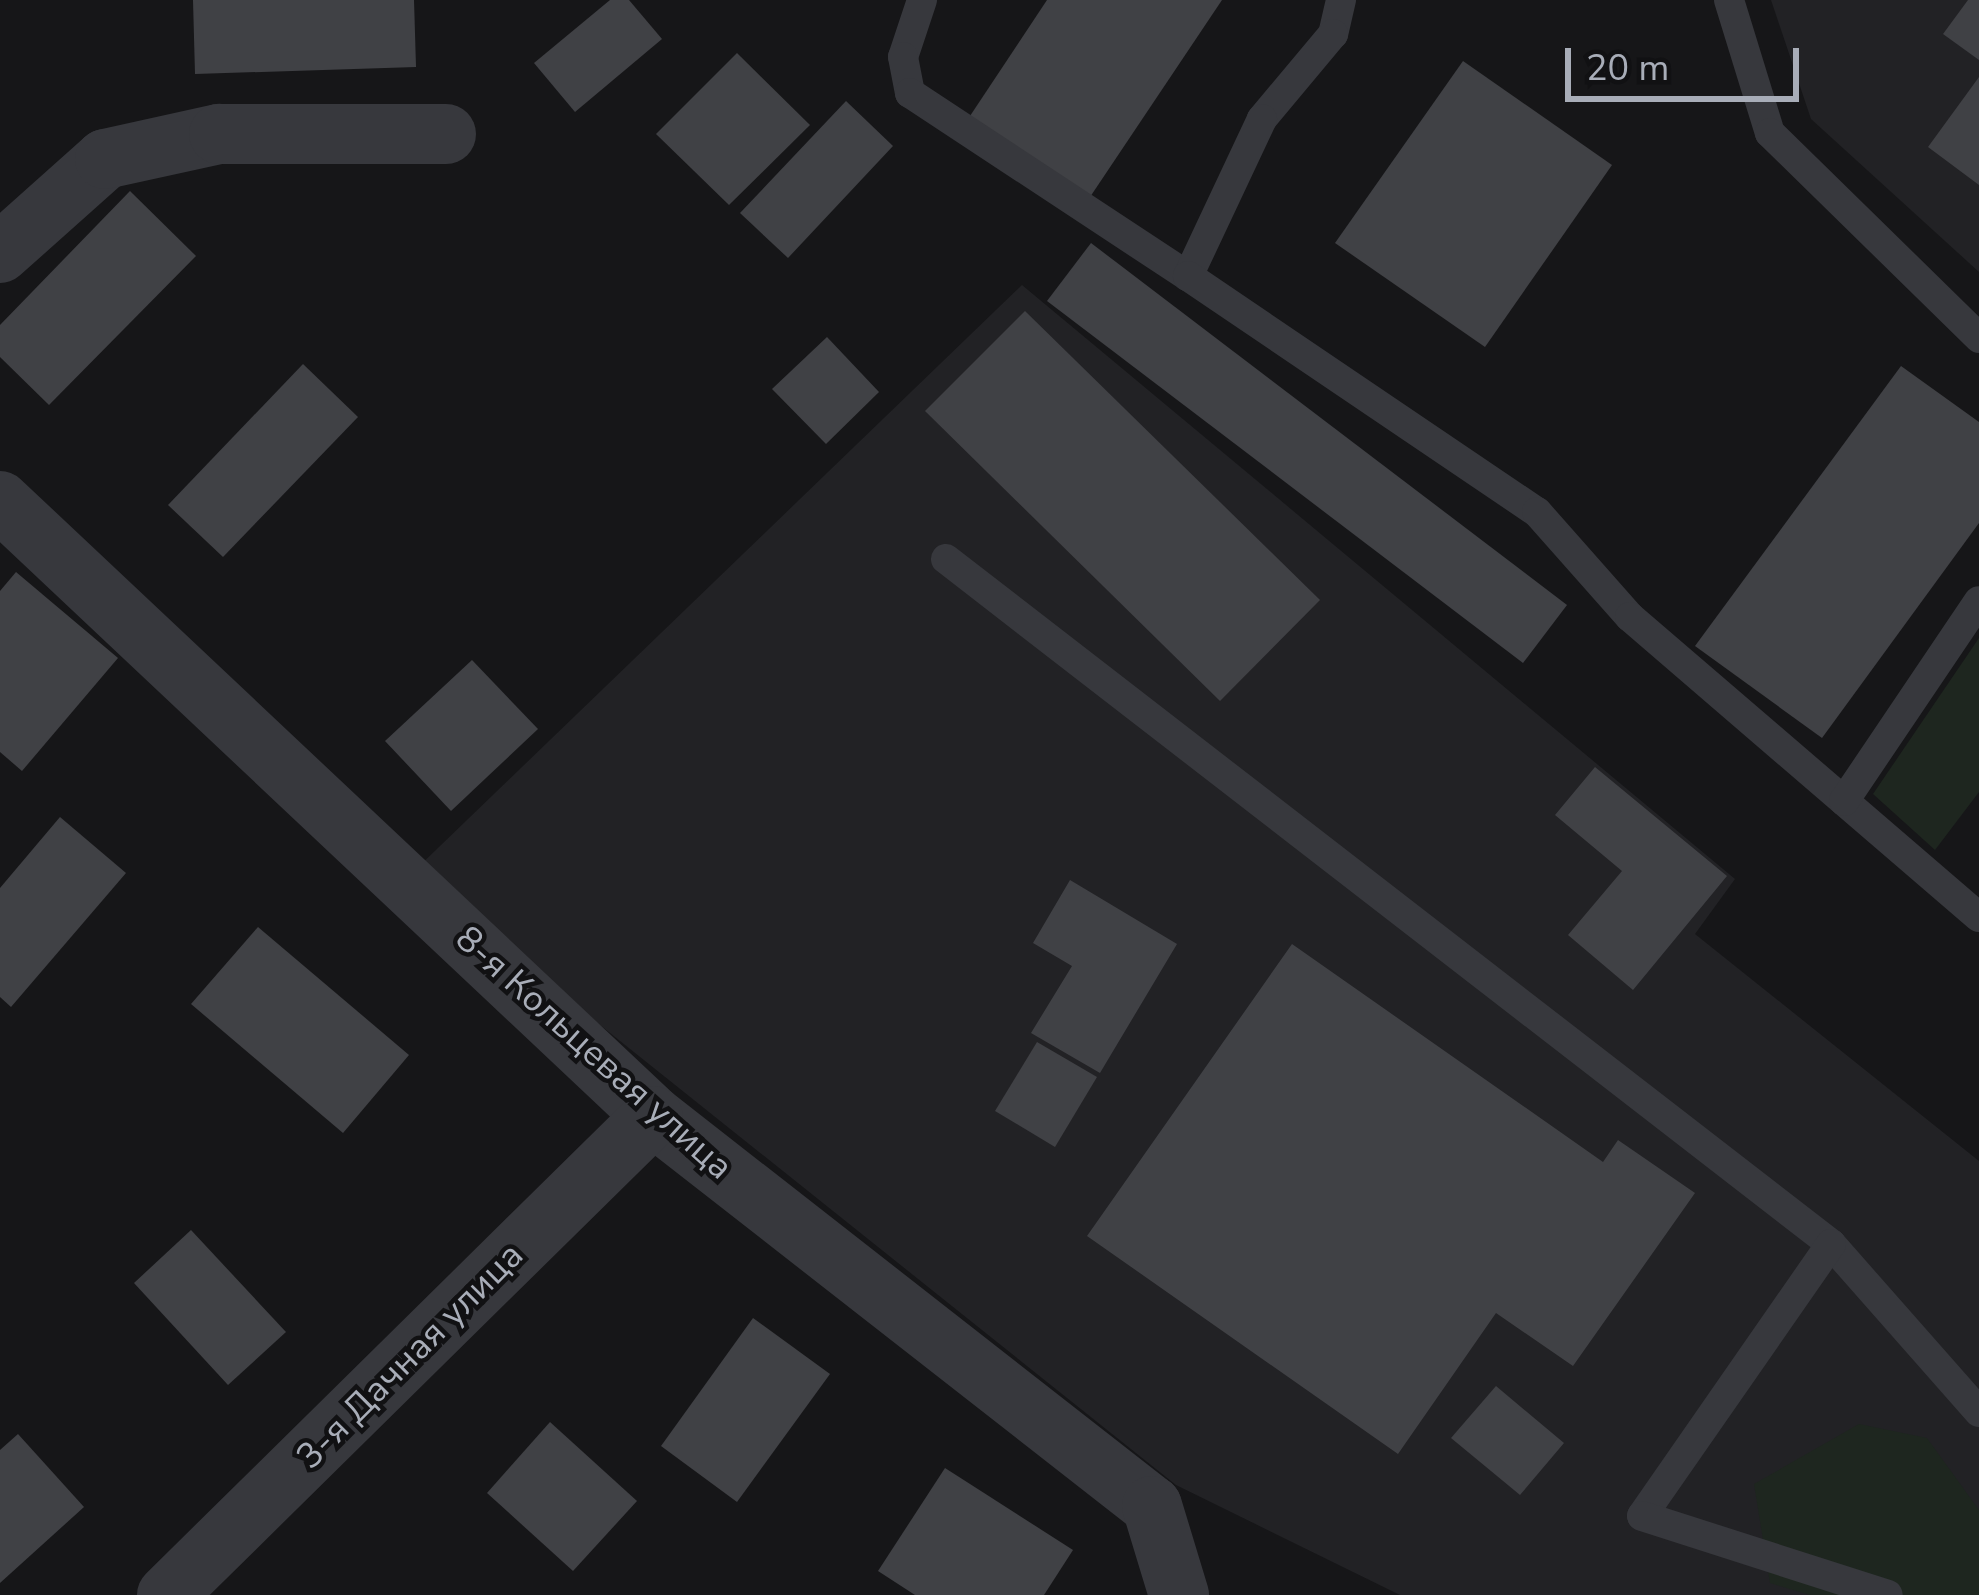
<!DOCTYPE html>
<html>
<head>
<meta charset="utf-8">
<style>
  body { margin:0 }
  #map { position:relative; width:1979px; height:1595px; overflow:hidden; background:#161618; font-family:"Nunito Sans",sans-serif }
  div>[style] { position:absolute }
  .built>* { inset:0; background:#222225 }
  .green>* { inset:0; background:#1e261f }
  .building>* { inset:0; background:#404145 }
  .service>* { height:30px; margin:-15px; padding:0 15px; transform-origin:15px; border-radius:15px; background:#37383d }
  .minor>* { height:60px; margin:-30px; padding:0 30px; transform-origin:30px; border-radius:30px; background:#37383d }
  span { translate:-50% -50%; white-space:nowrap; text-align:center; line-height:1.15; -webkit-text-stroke:9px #111113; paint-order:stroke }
  .street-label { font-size:36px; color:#a8adb8 }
  .scale { position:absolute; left:1565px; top:48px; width:234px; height:54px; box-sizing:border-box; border:6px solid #a8adb8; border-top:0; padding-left:15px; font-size:36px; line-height:42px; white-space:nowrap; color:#a8adb8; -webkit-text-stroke:9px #111113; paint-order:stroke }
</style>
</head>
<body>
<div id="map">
  <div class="built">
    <i style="clip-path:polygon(1771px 0,1979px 0,1979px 272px,1811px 119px)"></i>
    <i style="clip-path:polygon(1022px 285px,1735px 879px,1695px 934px,1979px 1161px,1979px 1595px,1400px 1595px,1176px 1485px,411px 874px)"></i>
  </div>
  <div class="green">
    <i style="clip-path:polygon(1979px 638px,1979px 792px,1935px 850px,1873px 794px)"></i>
    <i style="clip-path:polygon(1859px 1424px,1927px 1438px,1979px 1510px,1979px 1595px,1810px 1595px,1770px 1583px,1754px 1484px)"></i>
  </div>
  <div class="building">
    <i style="clip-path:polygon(193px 0,414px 0,416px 67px,195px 74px)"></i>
    <i style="clip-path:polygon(610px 0,629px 0,662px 39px,575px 112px,534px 63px)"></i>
    <i style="clip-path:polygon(1047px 0,1222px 0,1086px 203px,966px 122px)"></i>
    <i style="clip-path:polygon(1968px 0,1979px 0,1979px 60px,1943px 34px)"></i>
    <i style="clip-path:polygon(737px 53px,810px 125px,729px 205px,656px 134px)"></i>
    <i style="clip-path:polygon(1463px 61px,1612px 165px,1485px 347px,1335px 243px)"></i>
    <i style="clip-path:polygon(1979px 77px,1979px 185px,1928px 147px)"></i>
    <i style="clip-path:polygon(846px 101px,893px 146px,788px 258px,740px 213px)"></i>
    <i style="clip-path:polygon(130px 191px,196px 256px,49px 405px,0 357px,0 325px)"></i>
    <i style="clip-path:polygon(1091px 243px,1567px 605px,1523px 663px,1047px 301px)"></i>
    <i style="clip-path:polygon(1025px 311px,1320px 600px,1220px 701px,925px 411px)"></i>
    <i style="clip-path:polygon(827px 337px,879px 392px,826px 444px,772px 389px)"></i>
    <i style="clip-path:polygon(303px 364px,358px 417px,223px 557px,168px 505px)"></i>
    <i style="clip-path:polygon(1901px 366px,1979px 422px,1979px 523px,1822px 738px,1695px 646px)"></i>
    <i style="clip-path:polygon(16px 572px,118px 658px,22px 771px,0 752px,0 591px)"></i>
    <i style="clip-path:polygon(472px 660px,538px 729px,451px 811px,385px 741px)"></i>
    <i style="clip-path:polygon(1595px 767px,1727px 876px,1633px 990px,1568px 935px,1622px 871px,1555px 815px)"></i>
    <i style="clip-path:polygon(60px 817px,126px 873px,11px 1007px,0 997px,0 888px)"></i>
    <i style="clip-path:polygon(1070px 880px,1177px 944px,1100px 1073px,1031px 1033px,1072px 966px,1033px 943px)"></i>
    <i style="clip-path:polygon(258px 927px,409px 1055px,343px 1133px,191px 1004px)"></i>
    <i style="clip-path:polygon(1292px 944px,1603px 1162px,1618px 1140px,1695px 1193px,1573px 1366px,1496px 1313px,1398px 1454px,1087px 1236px)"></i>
    <i style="clip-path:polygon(1037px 1042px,1097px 1077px,1055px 1147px,995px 1111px)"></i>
    <i style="clip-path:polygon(191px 1230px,286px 1332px,228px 1385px,134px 1283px)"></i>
    <i style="clip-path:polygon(753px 1318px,830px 1374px,737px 1502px,661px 1446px)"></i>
    <i style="clip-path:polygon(1496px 1386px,1564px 1443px,1520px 1495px,1451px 1438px)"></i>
    <i style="clip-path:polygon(550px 1422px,637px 1501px,573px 1571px,487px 1493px)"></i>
    <i style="clip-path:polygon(18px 1434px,84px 1507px,0 1583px,0 1450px)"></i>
    <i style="clip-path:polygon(945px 1468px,1073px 1550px,1044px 1595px,915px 1595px,878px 1571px)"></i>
  </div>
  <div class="service">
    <i style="left:922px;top:0;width:60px;rotate:108.4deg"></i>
    <i style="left:903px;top:57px;width:37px;rotate:79deg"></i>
    <i style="left:910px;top:93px;width:333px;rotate:33.4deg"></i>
    <i style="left:1341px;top:0;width:35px;rotate:103deg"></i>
    <i style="left:1333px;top:34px;width:111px;rotate:129.9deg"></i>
    <i style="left:1262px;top:119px;width:174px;rotate:115.2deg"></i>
    <i style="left:1188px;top:276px;width:421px;rotate:34.1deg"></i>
    <i style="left:1537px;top:512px;width:140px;rotate:48.5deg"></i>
    <i style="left:1630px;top:617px;width:460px;rotate:40.7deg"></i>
    <i style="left:1729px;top:0;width:139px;rotate:72.9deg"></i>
    <i style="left:1770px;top:133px;width:293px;rotate:44.4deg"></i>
    <i style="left:946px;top:559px;width:1119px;rotate:37.74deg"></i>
    <i style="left:1831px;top:1244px;width:224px;rotate:48.6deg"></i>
    <i style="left:1844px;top:801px;width:241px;rotate:-56deg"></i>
    <i style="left:1831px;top:1244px;width:331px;rotate:124.8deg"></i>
    <i style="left:1642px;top:1516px;width:258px;rotate:17.8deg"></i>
  </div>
  <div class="minor">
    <i style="left:0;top:253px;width:141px;rotate:-41.8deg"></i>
    <i style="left:105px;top:159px;width:117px;rotate:-12.4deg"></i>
    <i style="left:219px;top:134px;width:227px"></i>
    <i style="left:0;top:501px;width:897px;rotate:43.28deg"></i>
    <i style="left:653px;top:1116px;width:633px;rotate:38.01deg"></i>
    <i style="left:1152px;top:1506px;width:93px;rotate:73.1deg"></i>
    <i style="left:167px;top:1595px;width:682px;rotate:-44.58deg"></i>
  </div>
  <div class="street-label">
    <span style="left:594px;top:1053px;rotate:42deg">8-я Кольцевая улица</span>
    <span style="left:410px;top:1356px;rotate:-45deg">3-я Дачная улица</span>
  </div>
  <div class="scale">20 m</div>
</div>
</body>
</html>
